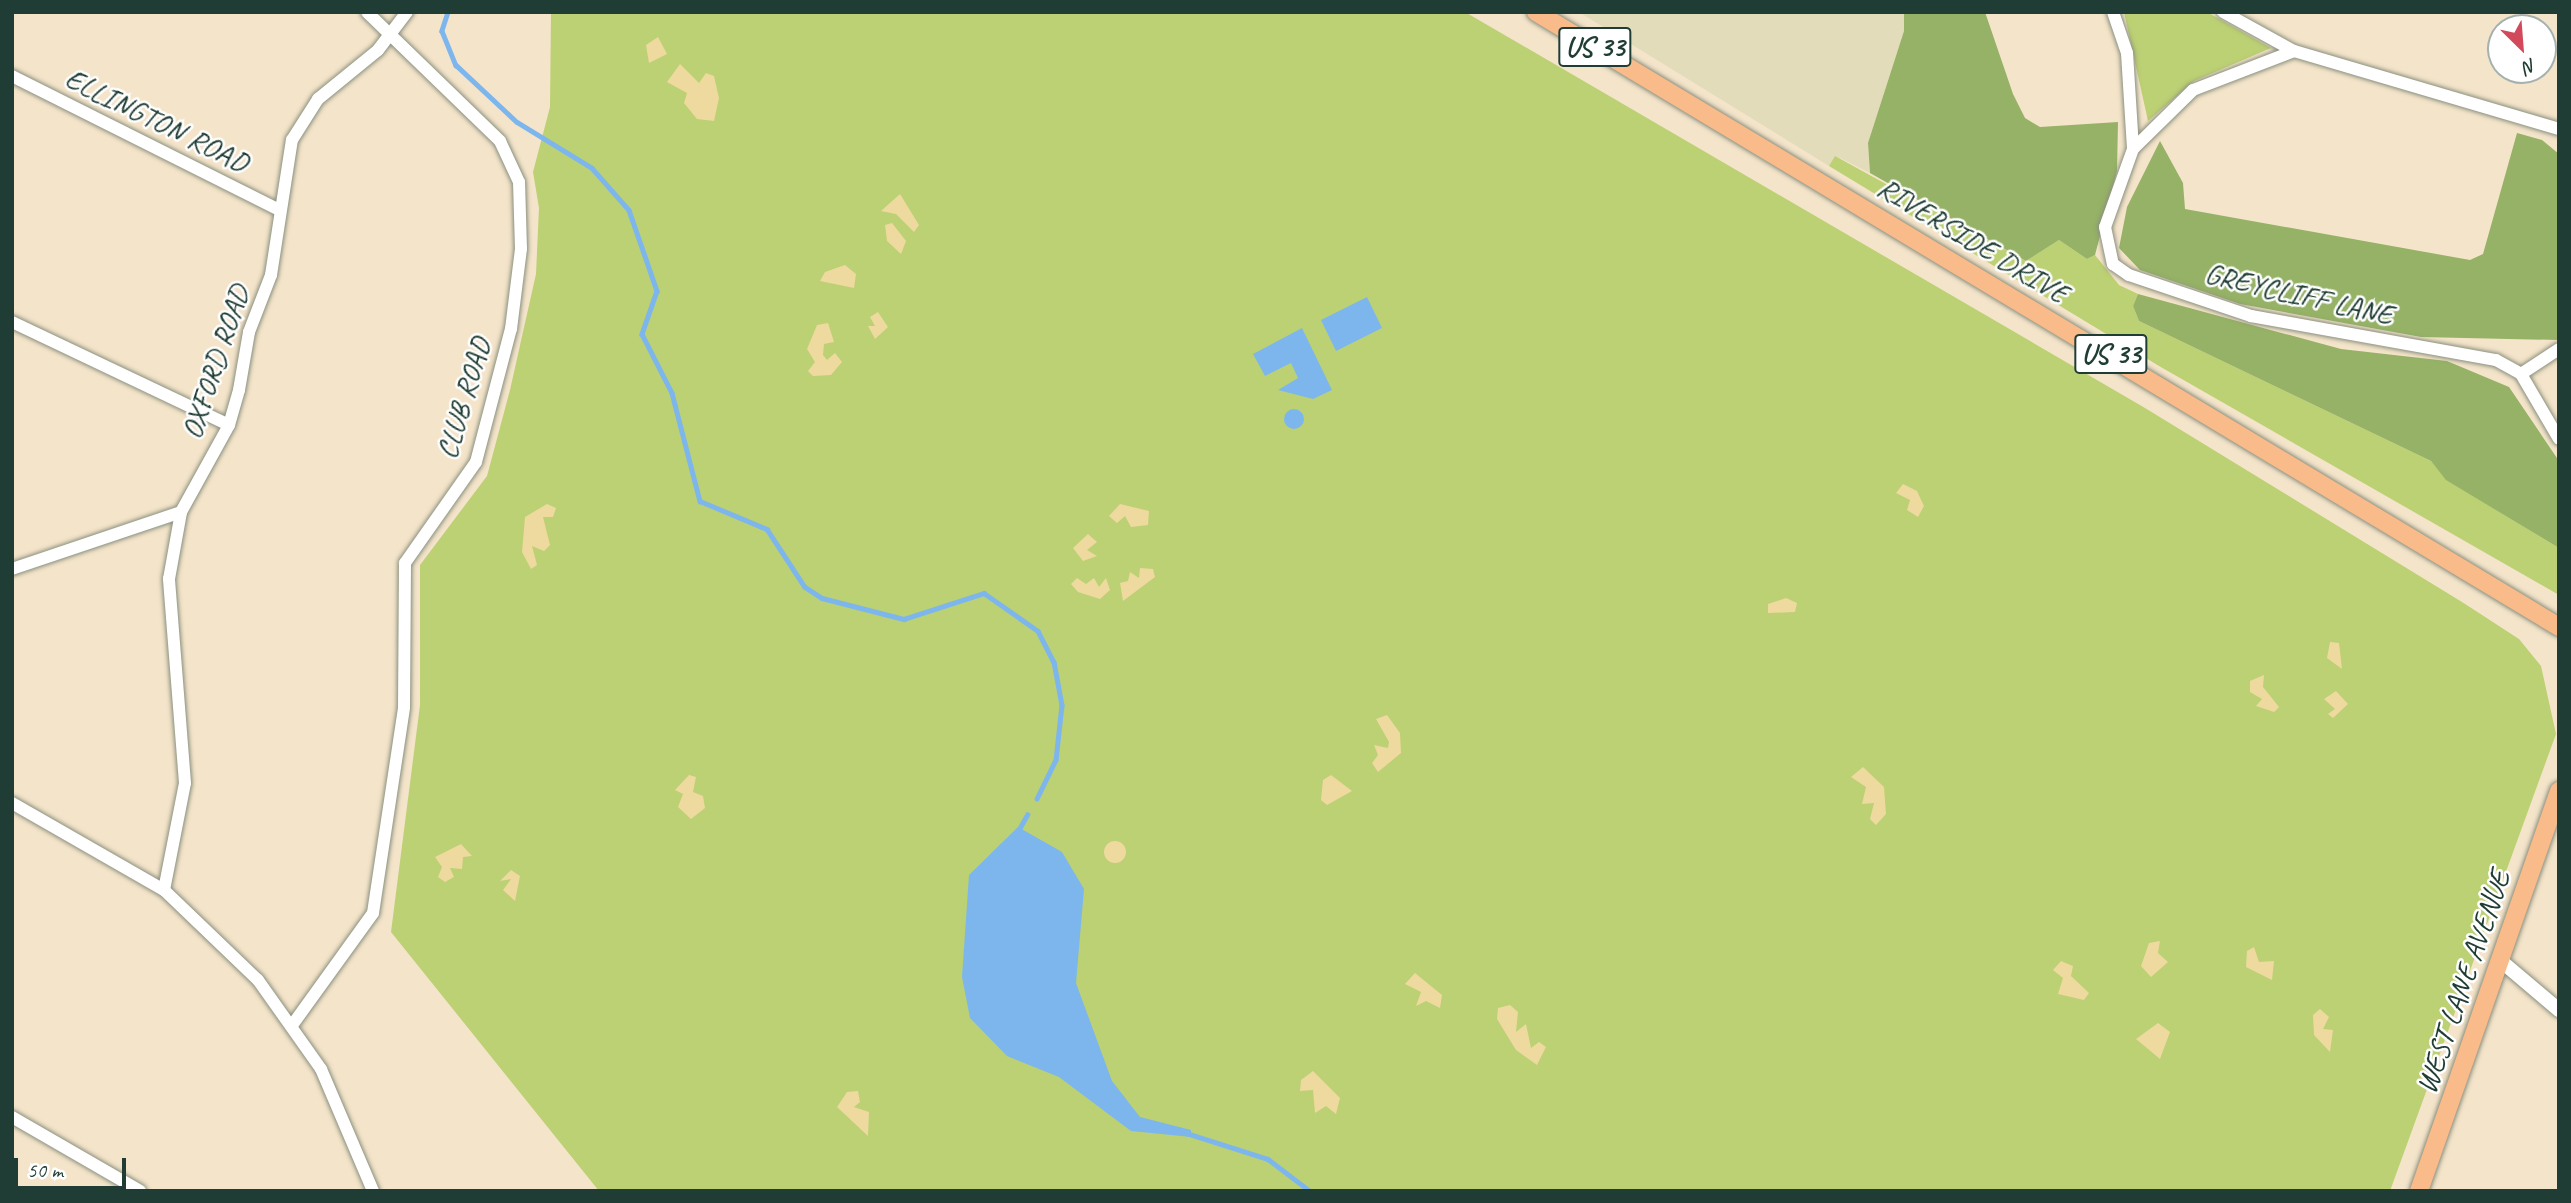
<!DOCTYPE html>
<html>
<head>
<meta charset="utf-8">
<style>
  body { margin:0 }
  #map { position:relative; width:2571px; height:1203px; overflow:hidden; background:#f4e4ca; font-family:Caveat,sans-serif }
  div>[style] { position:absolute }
  .built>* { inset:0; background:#e2dcba }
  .green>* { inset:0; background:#bcd074 }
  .forest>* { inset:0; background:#95b266 }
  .sand>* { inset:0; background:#eeda9e }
  .round { border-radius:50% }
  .water>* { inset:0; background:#7db6ed }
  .stream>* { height:4.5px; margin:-2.25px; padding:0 2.25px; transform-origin:2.25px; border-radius:2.25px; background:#7db6ed }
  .roads { filter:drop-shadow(0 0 2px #8a907f) drop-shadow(0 0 2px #8a907f) }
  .minor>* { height:12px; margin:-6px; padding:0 6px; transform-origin:6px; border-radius:6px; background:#fff }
  .tertiary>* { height:14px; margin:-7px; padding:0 7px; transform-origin:7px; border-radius:7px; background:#fff }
  .primary>* { height:18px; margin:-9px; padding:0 9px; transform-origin:9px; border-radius:9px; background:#fabb8b }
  span { translate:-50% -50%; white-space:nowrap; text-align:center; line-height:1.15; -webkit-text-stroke:5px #fff; paint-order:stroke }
  .shield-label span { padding:2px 5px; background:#fff; border:2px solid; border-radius:5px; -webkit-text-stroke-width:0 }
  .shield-label { font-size:28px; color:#1f3d34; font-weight:700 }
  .street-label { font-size:30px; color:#1f3d34 }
  .frame { position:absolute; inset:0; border:14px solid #1f3d34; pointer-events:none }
  .north { position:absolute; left:2487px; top:14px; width:70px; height:70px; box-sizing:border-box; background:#fff; border:2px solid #a5b1ae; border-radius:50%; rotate:155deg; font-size:19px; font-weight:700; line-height:28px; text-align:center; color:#1f3d34 }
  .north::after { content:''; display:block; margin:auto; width:24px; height:32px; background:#d1495b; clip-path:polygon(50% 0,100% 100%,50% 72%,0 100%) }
  .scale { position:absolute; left:14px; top:1158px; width:112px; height:32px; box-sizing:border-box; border:4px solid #1f3d34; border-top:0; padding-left:9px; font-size:21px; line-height:24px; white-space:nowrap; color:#1f3d34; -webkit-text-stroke:5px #fff; paint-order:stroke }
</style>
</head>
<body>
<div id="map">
  <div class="built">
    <i style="clip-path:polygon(1579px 12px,1904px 12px,1904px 31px,1868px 143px,1870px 173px,1840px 158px,1829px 166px)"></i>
  </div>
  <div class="green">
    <i style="clip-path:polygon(551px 12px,1465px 12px,2145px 408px,2462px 602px,2519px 639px,2541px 666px,2556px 734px,2390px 1191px,599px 1191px,391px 932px,420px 705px,420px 565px,487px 476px,510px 390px,536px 274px,539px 208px,533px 172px,550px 107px)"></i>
    <i style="clip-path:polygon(2124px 12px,2207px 12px,2271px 48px,2194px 81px,2148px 121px)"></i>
    <i style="clip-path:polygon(1835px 156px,2026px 261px,2059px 240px,2087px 259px,2095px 255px,2119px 285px,2138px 294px,2133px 306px,2139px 321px,2431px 461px,2447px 480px,2559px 548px,2559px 595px,2159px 366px,1829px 166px)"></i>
  </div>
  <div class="forest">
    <i style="clip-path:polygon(1904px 12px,1985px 12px,2013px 94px,2025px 118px,2040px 127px,2118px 122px,2117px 171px,2095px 255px,2087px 259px,2059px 240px,2026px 261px,1870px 173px,1868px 143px,1904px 31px)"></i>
    <i style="clip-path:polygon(2517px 133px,2542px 140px,2559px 154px,2559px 340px,2421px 337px,2240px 304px,2140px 270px,2119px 248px,2127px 207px,2160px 141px,2183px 183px,2185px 209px,2470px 260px,2483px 254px)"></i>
    <i style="clip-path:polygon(2138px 294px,2341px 349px,2447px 361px,2509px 387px,2559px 461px,2559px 548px,2446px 480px,2431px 461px,2139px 321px,2133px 306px)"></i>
  </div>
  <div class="sand">
    <i style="clip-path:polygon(658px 37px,667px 54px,649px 63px,646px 45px)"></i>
    <i style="clip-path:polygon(680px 64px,699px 83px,706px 73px,714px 76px,719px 98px,714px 121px,697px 119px,684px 103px,687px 93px,667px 82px)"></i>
    <i style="clip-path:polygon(900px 194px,919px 225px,914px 232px,896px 214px,881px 211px)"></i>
    <i style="clip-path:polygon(892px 223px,906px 241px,901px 254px,887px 241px,885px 225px)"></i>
    <i style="clip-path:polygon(845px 265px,856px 274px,854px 288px,820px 281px,825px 272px)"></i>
    <i style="clip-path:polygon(878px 312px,888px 327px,875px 339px,868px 326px,875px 326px,870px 317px)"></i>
    <i style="clip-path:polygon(828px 323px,834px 342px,824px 344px,823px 355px,827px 360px,835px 353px,842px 362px,831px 375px,813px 376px,808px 371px,815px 362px,807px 349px,817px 325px)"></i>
    <i style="clip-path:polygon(1903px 484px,1917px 491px,1924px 506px,1918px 517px,1907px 510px,1910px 500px,1896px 493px)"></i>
    <i style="clip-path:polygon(547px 504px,556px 508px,553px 517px,543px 517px,550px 545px,544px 551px,532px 546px,537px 565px,531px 569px,522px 552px,525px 517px)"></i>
    <i style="clip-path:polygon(1120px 504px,1149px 511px,1148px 525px,1131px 527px,1125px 516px,1117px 523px,1109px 516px)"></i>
    <i style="clip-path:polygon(1088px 534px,1097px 542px,1087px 550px,1097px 556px,1083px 561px,1073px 548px)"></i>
    <i style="clip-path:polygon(1140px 568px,1153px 569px,1155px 577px,1123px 601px,1120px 583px,1128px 581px,1130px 572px,1139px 578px)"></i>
    <i style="clip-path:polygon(1077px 578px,1086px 584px,1094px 578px,1099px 587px,1106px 578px,1110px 590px,1100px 599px,1078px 592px,1071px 584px)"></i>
    <i style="clip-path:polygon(1786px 598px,1797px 603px,1795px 612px,1768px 613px,1768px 604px)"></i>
    <i style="clip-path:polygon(2330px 642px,2339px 643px,2342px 669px,2327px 658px)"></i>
    <i style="clip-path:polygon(2264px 675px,2263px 687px,2279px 707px,2274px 712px,2256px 706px,2262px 699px,2250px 692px,2250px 681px)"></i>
    <i style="clip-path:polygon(2336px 691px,2348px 704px,2333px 718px,2328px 714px,2335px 709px,2324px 699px)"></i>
    <i style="clip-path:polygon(1387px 715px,1400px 733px,1401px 753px,1378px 772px,1372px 763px,1378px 755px,1374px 745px,1388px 748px,1389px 742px,1376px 719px)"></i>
    <i style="clip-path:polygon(1863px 767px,1884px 787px,1886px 814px,1876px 825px,1870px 819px,1874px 803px,1862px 804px,1866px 787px,1851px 777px)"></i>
    <i style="clip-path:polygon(689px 775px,696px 777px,693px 792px,703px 796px,705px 808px,691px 819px,678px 807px,683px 794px,675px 790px)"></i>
    <i style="clip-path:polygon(1331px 775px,1352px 791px,1327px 805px,1321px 800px,1323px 780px)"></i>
    <i class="round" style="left:1104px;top:841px;width:22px;height:22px"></i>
    <i style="clip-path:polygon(461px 844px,472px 856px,463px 857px,462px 869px,450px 868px,454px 877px,445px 882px,438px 877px,442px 867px,435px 857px)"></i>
    <i style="clip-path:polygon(511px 870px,520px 876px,515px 901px,503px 890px,511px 879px,500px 881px)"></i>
    <i style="clip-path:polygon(2160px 941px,2158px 953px,2168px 962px,2151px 977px,2141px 966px,2149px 943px)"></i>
    <i style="clip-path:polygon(2254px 947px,2259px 962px,2274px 961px,2272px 980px,2246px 967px,2247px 951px)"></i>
    <i style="clip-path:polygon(2061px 961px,2073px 966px,2071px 976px,2089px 993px,2084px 1000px,2058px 994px,2063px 978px,2053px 970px)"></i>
    <i style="clip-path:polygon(1415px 973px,1442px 995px,1440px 1008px,1426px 1001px,1416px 1006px,1421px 992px,1405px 984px)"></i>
    <i style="clip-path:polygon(1510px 1005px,1518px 1012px,1516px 1032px,1526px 1024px,1531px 1048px,1539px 1042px,1546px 1047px,1537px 1065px,1516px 1050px,1497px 1019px,1498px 1008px)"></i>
    <i style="clip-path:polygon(2320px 1009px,2329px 1017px,2323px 1029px,2333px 1030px,2330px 1052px,2314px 1035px,2313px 1015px)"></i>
    <i style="clip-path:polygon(2158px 1023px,2170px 1032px,2160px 1059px,2136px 1039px)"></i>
    <i style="clip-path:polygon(1313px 1071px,1340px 1098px,1336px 1114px,1326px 1106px,1315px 1113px,1313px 1090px,1300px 1091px,1301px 1080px)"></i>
    <i style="clip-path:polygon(858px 1091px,860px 1102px,854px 1107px,869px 1112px,868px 1136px,837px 1107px,847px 1092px)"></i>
  </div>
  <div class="water">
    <i style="clip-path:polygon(1367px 297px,1382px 328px,1336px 351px,1321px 320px)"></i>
    <i style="clip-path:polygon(1302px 328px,1332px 390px,1313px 399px,1278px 390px,1298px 378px,1291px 363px,1265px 376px,1253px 354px)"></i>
    <i class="round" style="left:1284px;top:409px;width:20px;height:20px"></i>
    <i style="clip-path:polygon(1018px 827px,1062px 852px,1084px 889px,1076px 983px,1112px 1081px,1140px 1117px,1191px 1130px,1191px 1137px,1131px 1131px,1059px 1077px,1007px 1056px,970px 1018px,962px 977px,969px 875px)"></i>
  </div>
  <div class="stream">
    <i style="left:448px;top:12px;width:20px;rotate:108deg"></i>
    <i style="left:442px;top:31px;width:37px;rotate:68deg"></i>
    <i style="left:456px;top:65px;width:83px;rotate:43.1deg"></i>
    <i style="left:517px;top:122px;width:88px;rotate:31.5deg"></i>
    <i style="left:592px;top:168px;width:56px;rotate:48.6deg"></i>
    <i style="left:629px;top:210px;width:86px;rotate:70.9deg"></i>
    <i style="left:657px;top:291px;width:46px;rotate:109.2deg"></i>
    <i style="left:642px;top:334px;width:66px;rotate:63deg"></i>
    <i style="left:672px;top:393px;width:112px;rotate:75.5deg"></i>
    <i style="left:700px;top:501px;width:73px;rotate:22.7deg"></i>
    <i style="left:767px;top:529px;width:69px;rotate:56.8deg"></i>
    <i style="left:805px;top:587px;width:20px;rotate:33deg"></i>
    <i style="left:822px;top:598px;width:85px;rotate:14.4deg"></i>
    <i style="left:904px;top:619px;width:84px;rotate:-18deg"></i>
    <i style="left:984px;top:593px;width:66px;rotate:35.1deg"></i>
    <i style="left:1038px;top:631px;width:35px;rotate:63deg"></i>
    <i style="left:1054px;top:662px;width:44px;rotate:79.5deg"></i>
    <i style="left:1062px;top:705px;width:55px;rotate:96.2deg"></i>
    <i style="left:1056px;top:760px;width:43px;rotate:116deg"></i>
    <i style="left:1017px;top:833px;width:21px;rotate:-61deg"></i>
    <i style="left:1186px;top:1133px;width:86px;rotate:17.6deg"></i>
    <i style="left:1268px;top:1159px;width:53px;rotate:37.3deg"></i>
  </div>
  <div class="roads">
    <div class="minor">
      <i style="left:2113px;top:12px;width:43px;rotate:71.1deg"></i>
      <i style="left:2127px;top:53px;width:96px;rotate:86.4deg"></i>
      <i style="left:2133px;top:149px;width:83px;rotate:109.7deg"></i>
      <i style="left:2105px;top:227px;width:38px;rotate:78deg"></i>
      <i style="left:2113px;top:264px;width:19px;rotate:35deg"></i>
      <i style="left:2129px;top:275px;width:129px;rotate:18.6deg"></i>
      <i style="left:2251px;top:316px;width:249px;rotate:10.2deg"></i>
      <i style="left:2496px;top:360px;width:29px;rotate:29deg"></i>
      <i style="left:2521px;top:374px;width:75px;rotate:59.7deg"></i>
      <i style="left:2223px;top:12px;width:81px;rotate:28.8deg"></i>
      <i style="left:2294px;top:51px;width:276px;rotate:16.4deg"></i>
      <i style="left:12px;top:76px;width:300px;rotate:26.6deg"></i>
      <i style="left:2133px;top:149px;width:84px;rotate:-44.5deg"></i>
      <i style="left:2193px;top:90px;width:108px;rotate:-21.1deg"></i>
      <i style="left:12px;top:322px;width:240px;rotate:25.4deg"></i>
      <i style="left:2521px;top:374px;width:45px;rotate:-33.3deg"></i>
      <i style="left:12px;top:569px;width:178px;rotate:-18.6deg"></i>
      <i style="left:12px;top:803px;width:175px;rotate:29.8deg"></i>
      <i style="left:164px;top:890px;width:130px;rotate:43.8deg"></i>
      <i style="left:258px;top:980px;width:109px;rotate:54.7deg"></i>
      <i style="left:321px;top:1069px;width:133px;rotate:66.9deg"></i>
      <i style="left:164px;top:890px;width:109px;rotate:-78.9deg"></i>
      <i style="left:185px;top:783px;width:205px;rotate:-94.5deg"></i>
      <i style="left:169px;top:579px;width:68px;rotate:-79.8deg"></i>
      <i style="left:181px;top:512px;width:99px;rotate:-61.1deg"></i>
      <i style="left:229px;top:425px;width:36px;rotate:-74deg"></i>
      <i style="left:239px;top:390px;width:59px;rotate:-80.2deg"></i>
      <i style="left:249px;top:332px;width:61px;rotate:-68.9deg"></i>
      <i style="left:271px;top:275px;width:137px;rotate:-81.2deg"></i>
      <i style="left:292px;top:140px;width:49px;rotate:-57.6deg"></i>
      <i style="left:318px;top:99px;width:77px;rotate:-39.2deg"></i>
      <i style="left:378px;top:50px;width:48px;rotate:-52.7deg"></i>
      <i style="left:293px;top:1024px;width:137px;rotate:-54.2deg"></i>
      <i style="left:373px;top:913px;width:208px;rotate:-81.4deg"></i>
      <i style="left:404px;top:707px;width:144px;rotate:-89.6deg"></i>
      <i style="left:405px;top:563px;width:123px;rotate:-54.9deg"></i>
      <i style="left:476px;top:462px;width:138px;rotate:-75.3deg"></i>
      <i style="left:511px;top:329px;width:81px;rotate:-82.9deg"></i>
      <i style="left:521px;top:249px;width:67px;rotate:-91.7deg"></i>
      <i style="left:519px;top:182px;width:45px;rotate:-114.9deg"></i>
      <i style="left:500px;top:141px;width:185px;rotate:-135.9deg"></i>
      <i style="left:12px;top:1117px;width:148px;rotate:30deg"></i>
    </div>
    <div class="tertiary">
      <i style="left:2501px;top:961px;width:76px;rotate:40.2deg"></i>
    </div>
    <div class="primary">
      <i style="left:1536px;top:12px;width:1194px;rotate:31.01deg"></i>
      <i style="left:2419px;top:1191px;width:424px;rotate:-70.7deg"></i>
    </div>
  </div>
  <div class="shield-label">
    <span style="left:1595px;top:47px">US 33</span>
    <span style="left:2111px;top:354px">US 33</span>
  </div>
  <div class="street-label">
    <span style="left:157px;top:120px;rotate:26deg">ELLINGTON ROAD</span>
    <span style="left:1973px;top:240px;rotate:31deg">RIVERSIDE DRIVE</span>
    <span style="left:2299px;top:294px;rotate:13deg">GREYCLIFF LANE</span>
    <span style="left:215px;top:362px;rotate:-72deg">OXFORD ROAD</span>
    <span style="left:463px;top:398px;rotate:-73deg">CLUB ROAD</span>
    <span style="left:2463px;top:982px;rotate:-71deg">WEST LANE AVENUE</span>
  </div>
  <div class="frame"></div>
  <div class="north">N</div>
  <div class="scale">50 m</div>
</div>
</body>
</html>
